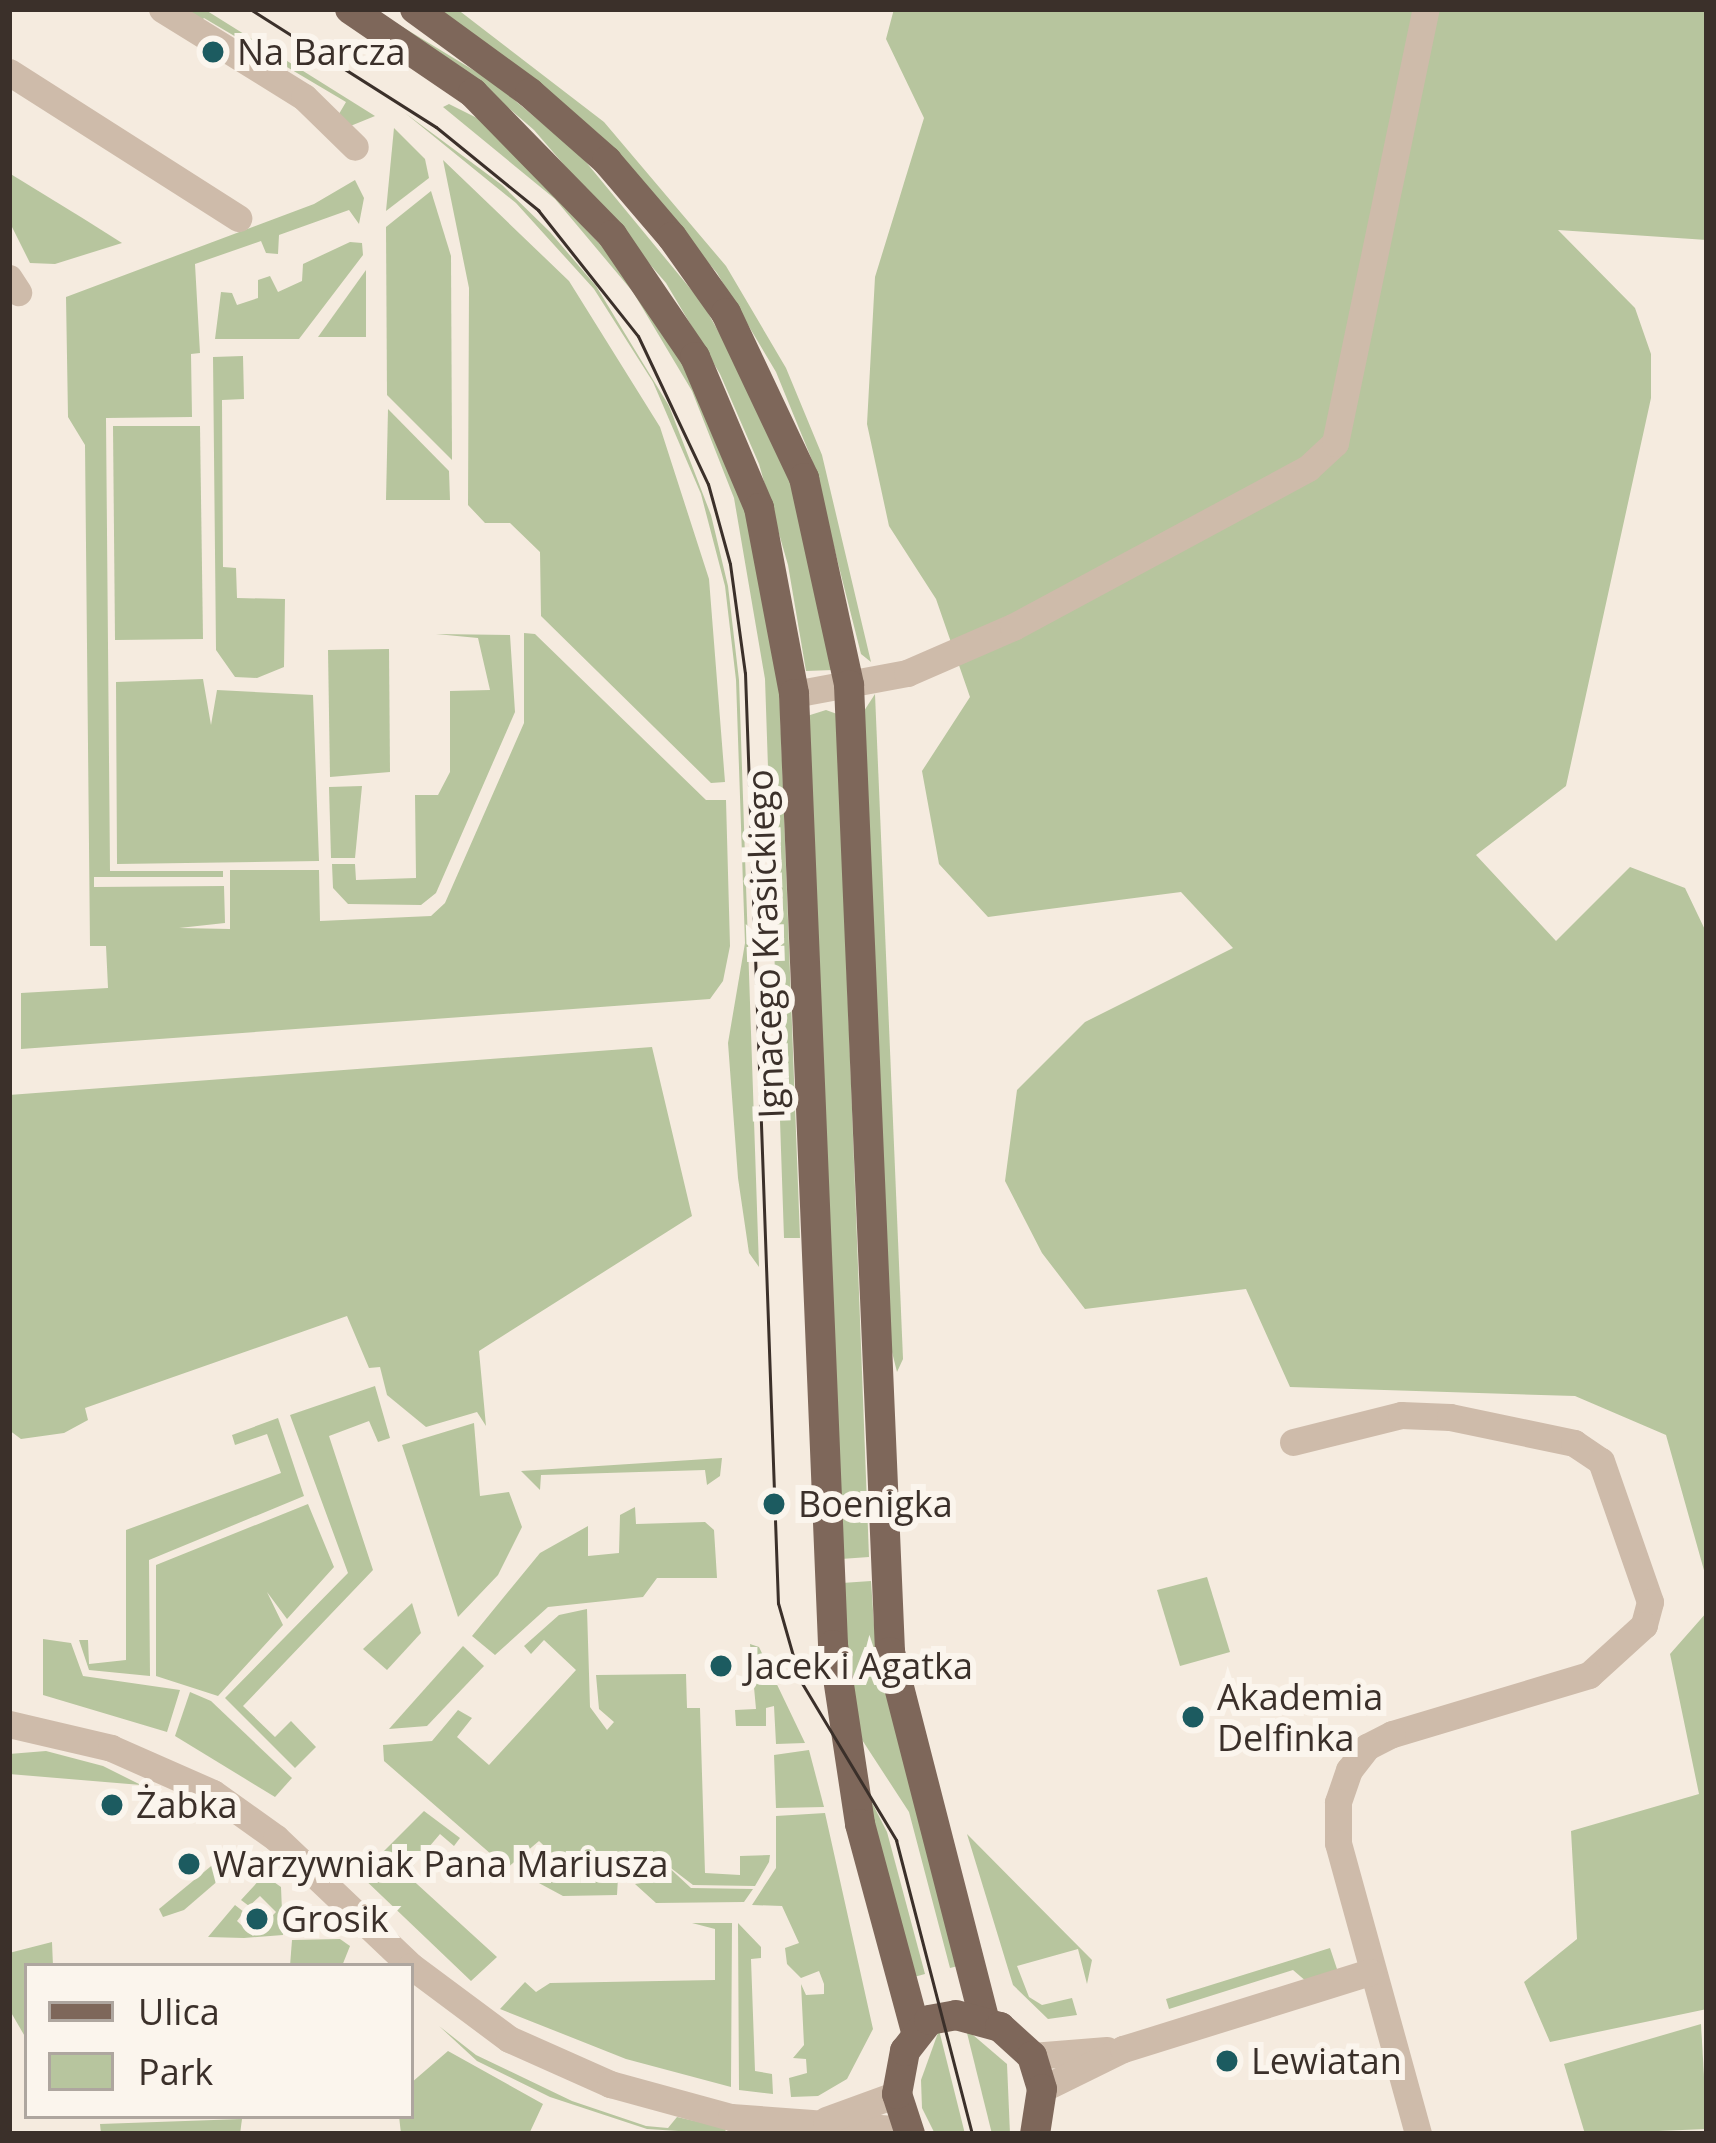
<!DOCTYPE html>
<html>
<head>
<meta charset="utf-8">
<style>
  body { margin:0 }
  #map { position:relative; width:1716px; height:2143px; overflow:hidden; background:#f5ebdf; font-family:"Open Sans",sans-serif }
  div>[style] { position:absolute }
  .green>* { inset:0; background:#b7c59e }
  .minor>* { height:27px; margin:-13.5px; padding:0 13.5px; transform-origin:13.5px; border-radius:13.5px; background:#cebbaa }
  .major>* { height:30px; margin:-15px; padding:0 15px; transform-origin:15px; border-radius:15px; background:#7e675a }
  .tram>* { height:3px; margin:-1.5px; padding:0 1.5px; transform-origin:1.5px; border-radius:1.5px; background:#3b302a }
  .dots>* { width:33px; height:33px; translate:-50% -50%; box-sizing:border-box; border:6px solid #fbf5ed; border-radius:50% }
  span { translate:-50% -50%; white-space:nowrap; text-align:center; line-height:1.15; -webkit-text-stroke:12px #fbf5ed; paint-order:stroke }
  .poi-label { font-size:36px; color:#3b302a }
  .left { translate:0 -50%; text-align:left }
  .street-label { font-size:36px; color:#3b302a }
  .frame { position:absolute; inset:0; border:12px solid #3b302a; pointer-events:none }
  .legend { position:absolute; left:24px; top:1963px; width:390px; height:156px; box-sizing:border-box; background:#fbf5ed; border:3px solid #aea69f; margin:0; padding:15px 21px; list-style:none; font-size:36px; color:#3b302a }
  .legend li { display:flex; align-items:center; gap:24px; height:60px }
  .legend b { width:60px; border:3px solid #aea69f }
</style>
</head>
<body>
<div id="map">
  <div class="green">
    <i style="clip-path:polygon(174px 9px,204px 9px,375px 116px,348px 127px,336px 119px,346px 102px,204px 18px,198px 24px)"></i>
    <i style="clip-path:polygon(373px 9px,493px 82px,581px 156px,703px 304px,761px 408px,794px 492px,833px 670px,806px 671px,788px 565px,759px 464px,720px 374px,666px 283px,534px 130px,461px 67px)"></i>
    <i style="clip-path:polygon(438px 9px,457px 9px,604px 122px,726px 266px,786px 368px,822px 455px,871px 662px,861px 654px,812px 460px,776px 372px,717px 273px,598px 133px)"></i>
    <i style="clip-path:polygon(894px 9px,1707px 9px,1707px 240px,1558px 230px,1635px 308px,1651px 354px,1651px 398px,1566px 786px,1476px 855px,1556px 941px,1630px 867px,1685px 888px,1707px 934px,1707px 1581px,1666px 1435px,1575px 1396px,1290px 1387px,1246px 1289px,1085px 1309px,1042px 1253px,1005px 1181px,1017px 1090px,1085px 1022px,1233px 948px,1181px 892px,988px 917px,939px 864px,922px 771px,970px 697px,936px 599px,889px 526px,867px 424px,875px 277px,924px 118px,886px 39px)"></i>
    <i style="clip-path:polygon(449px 104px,485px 122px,611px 256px,681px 359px,730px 462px,757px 548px,779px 681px,800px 1238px,784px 1238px,765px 679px,734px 498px,692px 391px,633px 292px,555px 199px,443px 107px)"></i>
    <i style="clip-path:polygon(405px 113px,502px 185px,550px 232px,596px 286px,669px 406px,711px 515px,728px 586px,739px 680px,759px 1267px,749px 1253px,738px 1178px,728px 1043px,745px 943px,736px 680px,725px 586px,701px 494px,653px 382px,594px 289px,516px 203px)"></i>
    <i style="clip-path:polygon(394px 128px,425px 159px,429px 178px,386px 211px)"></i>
    <i style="clip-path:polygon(443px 160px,569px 281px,660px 427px,709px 579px,725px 782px,711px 783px,541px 616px,540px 552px,510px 523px,485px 523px,468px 505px,469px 288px)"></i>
    <i style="clip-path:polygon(9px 173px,84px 219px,122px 243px,55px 264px,30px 263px,9px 221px)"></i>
    <i style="clip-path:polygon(355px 180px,364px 198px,359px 224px,349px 210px,279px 235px,278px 254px,266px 253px,261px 241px,195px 264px,200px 353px,191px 354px,192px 417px,106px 418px,110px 871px,223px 871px,223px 877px,94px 877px,94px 887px,224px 886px,225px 923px,179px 928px,230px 929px,230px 870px,319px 870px,320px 921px,431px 916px,445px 903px,524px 723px,524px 633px,535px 634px,706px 800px,726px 800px,730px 946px,723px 981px,710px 999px,21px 1049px,21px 993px,108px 988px,106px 946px,90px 946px,85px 445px,68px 417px,66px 297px,314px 204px)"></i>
    <i style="clip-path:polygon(431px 191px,451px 256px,452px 460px,387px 395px,386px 227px)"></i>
    <i style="clip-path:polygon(350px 242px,362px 243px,363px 255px,299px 339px,215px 339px,221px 292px,232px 293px,237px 305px,258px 298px,258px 280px,270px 276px,278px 292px,302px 281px,303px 264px)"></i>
    <i style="clip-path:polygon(366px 270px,366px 337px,318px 337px)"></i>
    <i style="clip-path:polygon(243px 356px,244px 399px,222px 400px,223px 567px,236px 568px,237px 598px,285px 599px,284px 667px,257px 678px,235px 677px,216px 650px,213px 357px)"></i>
    <i style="clip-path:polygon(388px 409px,449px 471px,450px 500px,386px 500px)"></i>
    <i style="clip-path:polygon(113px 426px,200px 426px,203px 639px,115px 640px)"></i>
    <i style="clip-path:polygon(436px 634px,510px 635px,515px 712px,436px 893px,421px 905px,348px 904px,333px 888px,332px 864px,355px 864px,356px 880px,416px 878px,415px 795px,438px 795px,450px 772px,450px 691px,490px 690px,478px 638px)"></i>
    <i style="clip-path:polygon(389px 649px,390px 772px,330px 777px,328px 650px)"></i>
    <i style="clip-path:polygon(203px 679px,211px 725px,217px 690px,313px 695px,319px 861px,117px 864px,116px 682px)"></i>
    <i style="clip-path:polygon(875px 694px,903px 1359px,897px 1372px,888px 1336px,864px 711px)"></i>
    <i style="clip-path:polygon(826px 710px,837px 714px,869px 1557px,841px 1559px,807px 716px)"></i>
    <i style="clip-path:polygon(362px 786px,355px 858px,331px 858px,329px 787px)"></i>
    <i style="clip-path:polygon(652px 1047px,692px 1216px,479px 1351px,486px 1426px,477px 1412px,426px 1427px,387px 1395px,380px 1367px,369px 1368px,347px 1316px,85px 1408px,88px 1420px,64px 1433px,21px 1439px,9px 1430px,9px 1095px)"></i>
    <i style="clip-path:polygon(375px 1386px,390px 1438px,378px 1442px,369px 1421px,329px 1436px,373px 1570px,243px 1706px,275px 1737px,291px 1721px,316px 1747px,295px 1768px,225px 1698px,348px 1573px,290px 1415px)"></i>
    <i style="clip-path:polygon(278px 1418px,304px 1496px,149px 1560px,150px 1676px,89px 1670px,79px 1640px,88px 1640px,89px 1664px,126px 1660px,126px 1530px,281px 1473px,267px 1434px,235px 1445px,232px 1435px)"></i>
    <i style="clip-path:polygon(474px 1423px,480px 1496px,509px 1492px,522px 1527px,498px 1575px,458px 1617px,402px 1445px)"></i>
    <i style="clip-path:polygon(722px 1458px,720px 1476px,707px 1485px,705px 1470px,541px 1475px,540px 1490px,521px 1471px)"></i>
    <i style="clip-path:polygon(308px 1504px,334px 1567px,287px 1619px,267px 1592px,283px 1625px,218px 1696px,156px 1676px,156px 1565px)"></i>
    <i style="clip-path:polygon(635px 1507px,636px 1524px,705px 1522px,714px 1530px,717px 1578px,657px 1578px,643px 1597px,548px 1607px,495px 1655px,472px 1636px,540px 1553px,588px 1526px,588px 1556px,619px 1553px,620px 1515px)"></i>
    <i style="clip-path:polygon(1207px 1577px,1230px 1652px,1180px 1666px,1157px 1590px)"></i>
    <i style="clip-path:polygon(871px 1581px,874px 1625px,958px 1966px,950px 1968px,909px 1812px,853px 1726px,842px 1583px)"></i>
    <i style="clip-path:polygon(412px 1603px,421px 1633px,387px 1670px,363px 1649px)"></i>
    <i style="clip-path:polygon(587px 1609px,590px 1707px,607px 1730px,614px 1722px,599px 1709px,596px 1675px,686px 1674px,687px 1708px,700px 1708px,705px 1873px,740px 1875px,740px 1856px,770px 1855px,769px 1862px,755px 1886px,693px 1885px,663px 1862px,691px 1888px,753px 1889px,744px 1902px,656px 1903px,635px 1884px,654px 1881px,659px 1861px,566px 1867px,539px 1841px,507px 1868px,384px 1761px,383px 1745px,432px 1741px,458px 1710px,472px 1718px,457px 1737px,489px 1765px,576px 1670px,544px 1640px,531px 1654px,524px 1646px,559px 1615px)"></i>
    <i style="clip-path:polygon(1707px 1612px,1707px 2009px,1550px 2042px,1524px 1982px,1577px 1939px,1571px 1831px,1699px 1794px,1670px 1654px)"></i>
    <i style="clip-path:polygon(43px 1639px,71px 1643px,83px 1676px,180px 1690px,167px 1732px,43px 1695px)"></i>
    <i style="clip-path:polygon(750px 1644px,759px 1647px,805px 1743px,776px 1744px,774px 1706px,766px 1708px,766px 1726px,736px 1726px,735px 1710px,756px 1709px)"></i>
    <i style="clip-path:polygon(463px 1646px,484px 1666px,427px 1726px,389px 1729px)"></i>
    <i style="clip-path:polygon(190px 1692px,211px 1701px,292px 1778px,275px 1797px,175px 1736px)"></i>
    <i style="clip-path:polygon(809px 1750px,824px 1807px,776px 1808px,774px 1755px)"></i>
    <i style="clip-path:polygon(46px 1751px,103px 1766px,141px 1785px,9px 1774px,9px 1754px)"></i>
    <i style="clip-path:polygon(867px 1793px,887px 1832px,925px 1974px,914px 1977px)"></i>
    <i style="clip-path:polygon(424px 1811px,460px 1838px,454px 1846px,440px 1834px,406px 1874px,497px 1957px,471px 1981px,360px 1875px)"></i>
    <i style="clip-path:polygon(825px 1813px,873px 2029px,847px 2079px,818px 2096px,791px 2097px,789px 2078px,807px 2073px,806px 2059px,793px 2058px,804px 2045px,801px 1984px,806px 1995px,824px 1994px,824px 1984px,819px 1971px,801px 1978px,787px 1964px,785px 1948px,799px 1943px,782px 1906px,752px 1905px,776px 1868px,776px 1816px)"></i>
    <i style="clip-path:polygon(967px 1834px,1092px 1960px,1087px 1984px,1078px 1949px,1017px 1966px,1029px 1997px,1042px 2005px,1072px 1998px,1077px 2015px,1048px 2019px,1013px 1985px)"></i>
    <i style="clip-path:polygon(233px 1848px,241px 1858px,227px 1873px,184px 1910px,163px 1917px,159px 1909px)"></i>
    <i style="clip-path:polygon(535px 1860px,556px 1876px,618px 1878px,617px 1895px,563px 1896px,524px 1875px)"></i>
    <i style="clip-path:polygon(264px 1875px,281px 1887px,283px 1935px,244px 1938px,208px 1937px,235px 1905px,244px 1912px,237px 1921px,253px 1936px,276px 1912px,260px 1896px,249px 1906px,241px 1900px)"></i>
    <i style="clip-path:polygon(692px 1923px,732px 1923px,731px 2087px,626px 2059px,500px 2009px,525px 1982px,536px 1992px,550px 1983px,715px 1980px,715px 1929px)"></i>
    <i style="clip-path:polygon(738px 1923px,761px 1947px,761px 1958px,751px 1959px,755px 2071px,772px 2074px,773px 2094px,739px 2090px)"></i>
    <i style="clip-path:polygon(340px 1939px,350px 1946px,342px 1966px,290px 1966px,292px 1940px)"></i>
    <i style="clip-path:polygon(52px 1942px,53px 1966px,27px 1966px,27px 2040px,9px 2009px,9px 1953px)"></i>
    <i style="clip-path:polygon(1330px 1948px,1338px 1972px,1307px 1982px,1293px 1970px,1169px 2009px,1166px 1999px)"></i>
    <i style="clip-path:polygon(1701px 2024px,1707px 2129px,1585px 2134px,1564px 2064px)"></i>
    <i style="clip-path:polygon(439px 2026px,476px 2055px,572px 2101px,646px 2126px,668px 2128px,677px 2117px,726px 2128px,725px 2134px,647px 2129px,550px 2097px,477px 2061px)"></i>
    <i style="clip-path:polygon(966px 2029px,1007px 2064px,1010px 2134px,992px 2134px)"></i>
    <i style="clip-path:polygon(939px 2030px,965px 2134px,935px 2134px,922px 2108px,921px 2080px)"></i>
    <i style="clip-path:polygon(448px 2051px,543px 2104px,529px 2134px,401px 2134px,399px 2116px,411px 2116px,411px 2083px)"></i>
    <i style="clip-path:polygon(242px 2119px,240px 2134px,101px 2134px,100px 2124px)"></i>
  </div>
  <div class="minor">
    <i style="left:162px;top:9px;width:167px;rotate:31.8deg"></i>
    <i style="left:304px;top:97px;width:71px;rotate:44.4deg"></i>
    <i style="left:9px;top:72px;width:272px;rotate:32.5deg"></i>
    <i style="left:9px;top:278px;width:17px;rotate:57deg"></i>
    <i style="left:794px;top:694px;width:115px;rotate:-10.5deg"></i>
    <i style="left:907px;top:673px;width:116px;rotate:-23.5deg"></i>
    <i style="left:1013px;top:627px;width:335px;rotate:-28.3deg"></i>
    <i style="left:1308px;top:468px;width:37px;rotate:-43deg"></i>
    <i style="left:1335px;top:443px;width:443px;rotate:-78.2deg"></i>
    <i style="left:1293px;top:1442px;width:111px;rotate:-14deg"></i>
    <i style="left:1401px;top:1415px;width:49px;rotate:2.3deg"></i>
    <i style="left:1450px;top:1417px;width:127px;rotate:11.8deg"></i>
    <i style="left:1574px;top:1443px;width:32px;rotate:34deg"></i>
    <i style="left:1601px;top:1461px;width:149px;rotate:70.8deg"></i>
    <i style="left:1650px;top:1602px;width:24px;rotate:105deg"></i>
    <i style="left:1644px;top:1625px;width:74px;rotate:137.7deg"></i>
    <i style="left:1589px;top:1675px;width:206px;rotate:163.3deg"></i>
    <i style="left:1392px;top:1734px;width:28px;rotate:153deg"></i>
    <i style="left:1367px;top:1747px;width:29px;rotate:128deg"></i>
    <i style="left:1349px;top:1770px;width:34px;rotate:109deg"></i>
    <i style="left:1338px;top:1802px;width:41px;rotate:90deg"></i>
    <i style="left:1338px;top:1843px;width:302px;rotate:74.6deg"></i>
    <i style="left:9px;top:1724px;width:105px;rotate:13.2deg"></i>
    <i style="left:111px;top:1748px;width:111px;rotate:23.8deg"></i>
    <i style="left:213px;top:1793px;width:77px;rotate:35.5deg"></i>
    <i style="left:276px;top:1838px;width:186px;rotate:43.5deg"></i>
    <i style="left:411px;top:1966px;width:122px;rotate:36.7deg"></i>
    <i style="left:509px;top:2039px;width:111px;rotate:24deg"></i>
    <i style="left:610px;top:2084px;width:125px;rotate:15.3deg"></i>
    <i style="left:731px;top:2117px;width:177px;rotate:4.2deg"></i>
    <i style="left:1032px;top:2056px;width:75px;rotate:-4.6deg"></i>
    <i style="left:1042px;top:2089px;width:90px;rotate:-26.3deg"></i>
    <i style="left:1123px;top:2049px;width:259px;rotate:-17.3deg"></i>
    <i style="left:826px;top:2120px;width:76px;rotate:-20.1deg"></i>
  </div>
  <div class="major">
    <i style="left:350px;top:9px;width:149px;rotate:34.3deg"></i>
    <i style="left:473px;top:93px;width:199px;rotate:45.6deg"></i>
    <i style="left:612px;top:235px;width:148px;rotate:55.8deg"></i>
    <i style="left:695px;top:357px;width:164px;rotate:67deg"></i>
    <i style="left:759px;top:508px;width:189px;rotate:79.3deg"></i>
    <i style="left:794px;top:694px;width:952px;rotate:87.65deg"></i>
    <i style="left:833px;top:1645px;width:181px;rotate:81.4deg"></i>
    <i style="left:860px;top:1824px;width:214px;rotate:74.9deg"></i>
    <i style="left:415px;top:9px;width:142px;rotate:36.1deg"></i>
    <i style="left:530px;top:93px;width:103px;rotate:41.4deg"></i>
    <i style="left:607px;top:161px;width:100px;rotate:49.5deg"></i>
    <i style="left:672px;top:237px;width:93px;rotate:54.6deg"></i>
    <i style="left:726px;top:313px;width:183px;rotate:64.7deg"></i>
    <i style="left:804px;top:478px;width:212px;rotate:77.7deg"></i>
    <i style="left:849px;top:685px;width:968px;rotate:87.57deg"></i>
    <i style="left:890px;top:1652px;width:379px;rotate:75.6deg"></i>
    <i style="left:910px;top:2134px;width:42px;rotate:-108deg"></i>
    <i style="left:897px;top:2094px;width:44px;rotate:-79.5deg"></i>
    <i style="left:905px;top:2051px;width:39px;rotate:-52deg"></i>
    <i style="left:929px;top:2020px;width:27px;rotate:-10deg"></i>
    <i style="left:956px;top:2015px;width:46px;rotate:15.3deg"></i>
    <i style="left:1000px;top:2027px;width:43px;rotate:42.2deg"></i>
    <i style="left:1032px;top:2056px;width:34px;rotate:73deg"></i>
    <i style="left:1042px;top:2089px;width:46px;rotate:98.8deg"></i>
  </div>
  <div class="tram">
    <i style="left:250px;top:9px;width:220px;rotate:32.4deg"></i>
    <i style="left:436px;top:127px;width:132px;rotate:39.1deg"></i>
    <i style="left:538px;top:210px;width:161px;rotate:51.6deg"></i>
    <i style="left:638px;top:336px;width:164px;rotate:64.7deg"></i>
    <i style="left:708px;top:484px;width:83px;rotate:74.6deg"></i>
    <i style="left:730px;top:564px;width:110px;rotate:82.2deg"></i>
    <i style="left:745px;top:673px;width:931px;rotate:87.97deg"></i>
    <i style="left:778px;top:1603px;width:80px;rotate:74.1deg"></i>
    <i style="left:800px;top:1680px;width:187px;rotate:59deg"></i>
    <i style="left:896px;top:1840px;width:304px;rotate:75.5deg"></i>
  </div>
  <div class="dots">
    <i style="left:213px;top:52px;background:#1c5b60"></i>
    <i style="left:774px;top:1504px;background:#1c5b60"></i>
    <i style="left:721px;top:1666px;background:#1c5b60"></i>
    <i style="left:1193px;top:1717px;background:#1c5b60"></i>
    <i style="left:112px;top:1805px;background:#1c5b60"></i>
    <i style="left:189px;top:1864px;background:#1c5b60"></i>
    <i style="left:257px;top:1919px;background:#1c5b60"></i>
    <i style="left:1227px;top:2061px;background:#1c5b60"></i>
  </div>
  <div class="poi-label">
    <span class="left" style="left:237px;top:52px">Na Barcza</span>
    <span class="left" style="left:798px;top:1504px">Boenigka</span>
    <span class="left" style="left:745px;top:1666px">Jacek i Agatka</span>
    <span class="left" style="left:1217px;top:1717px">Akademia<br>Delfinka</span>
    <span class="left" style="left:136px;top:1805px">Żabka</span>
    <span class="left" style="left:213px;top:1864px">Warzywniak Pana Mariusza</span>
    <span class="left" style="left:281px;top:1919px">Grosik</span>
    <span class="left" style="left:1251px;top:2061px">Lewiatan</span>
  </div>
  <div class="street-label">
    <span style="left:765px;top:944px;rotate:-92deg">Ignacego Krasickiego</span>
  </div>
  <div class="frame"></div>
  <ul class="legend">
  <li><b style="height:15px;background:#7e675a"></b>Ulica</li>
  <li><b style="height:33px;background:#b7c59e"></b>Park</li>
  </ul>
</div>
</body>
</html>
